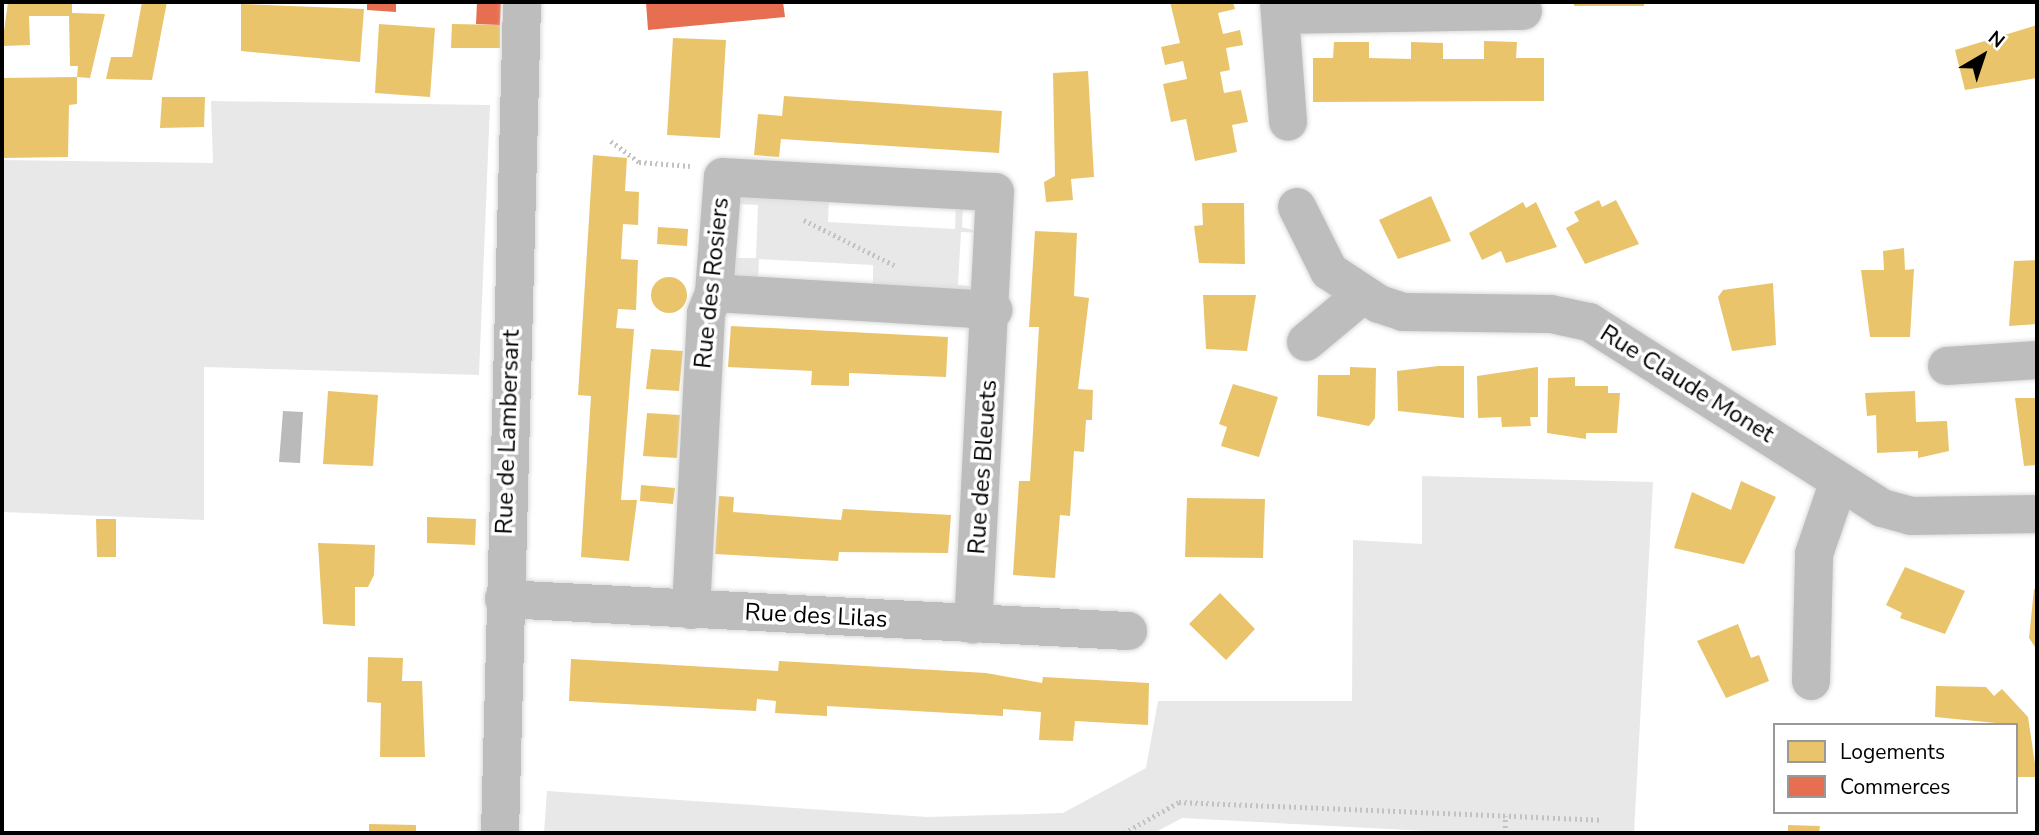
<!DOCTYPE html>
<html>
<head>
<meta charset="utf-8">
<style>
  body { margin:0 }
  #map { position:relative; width:2039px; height:835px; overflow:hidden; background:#fff; font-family:"Nunito Sans",sans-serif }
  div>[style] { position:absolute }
  .green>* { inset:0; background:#e8e8e8 }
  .water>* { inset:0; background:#bababa }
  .homes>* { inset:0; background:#e9c46a }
  .round { border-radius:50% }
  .shops>* { inset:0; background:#e76f51 }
  .path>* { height:4.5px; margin-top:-2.25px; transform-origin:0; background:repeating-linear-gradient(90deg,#c2c2c2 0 2px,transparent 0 5.5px) }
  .roads { filter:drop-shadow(0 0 2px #dbdbdb) drop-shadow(0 0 2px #dbdbdb) }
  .minor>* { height:38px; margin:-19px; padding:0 19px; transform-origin:19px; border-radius:19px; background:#bdbdbd }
  .major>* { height:38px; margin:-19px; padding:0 19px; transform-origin:19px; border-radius:19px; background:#bdbdbd }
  span { translate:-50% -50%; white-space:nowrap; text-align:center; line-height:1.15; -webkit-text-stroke:7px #fff; paint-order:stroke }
  .street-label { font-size:24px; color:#000 }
  .frame { position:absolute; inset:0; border:4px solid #000; pointer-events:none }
  .legend { position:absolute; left:1773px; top:723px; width:245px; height:91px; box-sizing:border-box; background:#fff; border:2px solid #999; margin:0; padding:9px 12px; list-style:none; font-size:21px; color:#000 }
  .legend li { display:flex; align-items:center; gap:14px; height:35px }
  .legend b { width:35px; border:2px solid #999 }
  .north { position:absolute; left:1948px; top:21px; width:70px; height:70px; -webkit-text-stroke:5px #fff; paint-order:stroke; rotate:39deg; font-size:19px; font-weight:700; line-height:28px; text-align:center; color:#000 }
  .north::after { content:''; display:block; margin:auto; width:24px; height:32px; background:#000; clip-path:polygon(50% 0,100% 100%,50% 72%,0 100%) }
</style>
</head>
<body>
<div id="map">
  <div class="green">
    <i style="clip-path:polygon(211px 101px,490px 105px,479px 375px,204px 367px,204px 520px,2px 512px,2px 160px,213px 163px)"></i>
    <i style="clip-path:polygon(745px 192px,829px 197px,828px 222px,955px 229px,956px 203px,963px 203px,962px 227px,983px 233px,961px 232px,958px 285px,981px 287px,975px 295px,873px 289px,873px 265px,759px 259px,758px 283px,733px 278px,733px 258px,756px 258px,758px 205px,736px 204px)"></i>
    <i style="clip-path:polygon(1422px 476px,1653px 482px,1634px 833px,1464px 833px,1182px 818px,1154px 833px,544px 833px,547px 791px,927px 817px,1063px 813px,1146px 768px,1158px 701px,1352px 701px,1353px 540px,1422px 544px)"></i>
  </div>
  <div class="water">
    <i style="clip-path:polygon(283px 411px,303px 412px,300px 463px,279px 462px)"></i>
  </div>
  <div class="homes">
    <i style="clip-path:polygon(8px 2px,72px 2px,72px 13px,105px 14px,90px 78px,77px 77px,77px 104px,69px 105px,68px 157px,2px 158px,2px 78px,77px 77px,78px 66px,70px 66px,69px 16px,29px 16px,30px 45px,2px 46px)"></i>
    <i style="clip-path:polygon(142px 2px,167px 2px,152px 80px,106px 79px,111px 57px,132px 57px)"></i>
    <i style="clip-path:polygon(1170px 2px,1233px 2px,1235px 9px,1218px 13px,1223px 34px,1240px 30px,1243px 45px,1226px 48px,1230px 70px,1220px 72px,1224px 93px,1241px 90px,1248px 122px,1232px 125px,1237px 152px,1195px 161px,1186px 119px,1171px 122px,1163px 84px,1187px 79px,1183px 61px,1165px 65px,1161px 47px,1180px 43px)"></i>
    <i style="clip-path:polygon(1574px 2px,1644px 2px,1644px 6px,1574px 6px)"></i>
    <i style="clip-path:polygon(241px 4px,364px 9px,360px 62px,241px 51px)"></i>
    <i style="clip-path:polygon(379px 24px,435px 28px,430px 97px,375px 93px)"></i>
    <i style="clip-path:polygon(452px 24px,500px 25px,500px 48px,451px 48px)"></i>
    <i style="clip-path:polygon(2037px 25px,2037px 78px,1965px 90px,1955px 50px)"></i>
    <i style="clip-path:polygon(673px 38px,726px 40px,720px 138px,667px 135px)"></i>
    <i style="clip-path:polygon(1484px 41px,1517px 42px,1516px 58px,1544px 58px,1544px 101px,1313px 102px,1313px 58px,1333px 58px,1334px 42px,1369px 42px,1369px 58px,1411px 59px,1411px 42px,1443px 43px,1443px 59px,1484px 59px)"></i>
    <i style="clip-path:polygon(1088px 71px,1094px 177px,1071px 179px,1073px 200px,1046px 202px,1044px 182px,1055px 176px,1053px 73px)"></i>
    <i style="clip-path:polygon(784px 96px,1002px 111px,999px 153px,781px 139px,779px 157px,754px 155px,758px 114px,782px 116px)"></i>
    <i style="clip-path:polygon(162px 97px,205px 97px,204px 127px,160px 128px)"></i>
    <i style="clip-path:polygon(593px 155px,627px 158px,625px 191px,639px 192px,638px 225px,623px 224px,621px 259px,638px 260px,636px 310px,618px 309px,616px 328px,634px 329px,621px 500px,637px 500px,629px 561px,581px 557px,591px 396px,578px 395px)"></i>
    <i style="clip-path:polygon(1431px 196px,1451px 241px,1398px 259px,1379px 220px)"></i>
    <i style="clip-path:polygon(1599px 200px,1602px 207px,1616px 200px,1639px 244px,1585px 264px,1566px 228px,1579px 221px,1574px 212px)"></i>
    <i style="clip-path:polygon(1523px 202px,1526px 208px,1536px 202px,1557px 247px,1506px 263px,1501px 251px,1482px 260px,1469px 233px)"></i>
    <i style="clip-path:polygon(1202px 203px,1244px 203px,1245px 264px,1199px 263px,1194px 226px,1203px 225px)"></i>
    <i style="clip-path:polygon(658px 227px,688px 229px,687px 246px,657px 244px)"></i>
    <i style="clip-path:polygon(1035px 231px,1077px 233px,1074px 296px,1089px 298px,1078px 389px,1093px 390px,1092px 420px,1086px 420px,1084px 452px,1074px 451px,1070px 516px,1060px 515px,1055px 578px,1013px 575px,1019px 481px,1030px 481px,1032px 449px,1039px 327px,1029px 327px)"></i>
    <i style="clip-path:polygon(1904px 248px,1905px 270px,1914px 269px,1910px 337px,1870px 337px,1861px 270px,1884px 270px,1883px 251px)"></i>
    <i style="clip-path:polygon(2037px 260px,2037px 324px,2009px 326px,2014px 261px)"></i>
    <i class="round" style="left:651px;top:277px;width:36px;height:36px"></i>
    <i style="clip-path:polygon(1773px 283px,1776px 345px,1732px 351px,1718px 297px,1723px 290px)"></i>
    <i style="clip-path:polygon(1203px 295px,1256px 295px,1247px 351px,1206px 349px)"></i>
    <i style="clip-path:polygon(731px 326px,948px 337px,946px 377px,849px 373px,849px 386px,811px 385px,812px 371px,728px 367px)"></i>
    <i style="clip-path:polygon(651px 349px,683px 351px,679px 391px,646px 389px)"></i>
    <i style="clip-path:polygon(1438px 366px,1464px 366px,1464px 418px,1398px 411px,1397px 371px)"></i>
    <i style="clip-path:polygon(1350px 367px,1376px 368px,1375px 418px,1369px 426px,1317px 416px,1318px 375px,1350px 375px)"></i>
    <i style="clip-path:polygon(1538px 367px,1538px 417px,1530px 417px,1531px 426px,1502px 427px,1501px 417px,1478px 418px,1477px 376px)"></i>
    <i style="clip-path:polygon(1575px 377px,1575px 386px,1608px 386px,1608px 393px,1620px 393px,1617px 433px,1586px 433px,1586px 439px,1547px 433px,1548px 378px)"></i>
    <i style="clip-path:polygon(1233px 384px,1278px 397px,1259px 457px,1221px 446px,1227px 427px,1219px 424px)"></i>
    <i style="clip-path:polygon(328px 391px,378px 395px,373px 466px,323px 464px)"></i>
    <i style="clip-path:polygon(1915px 391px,1916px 422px,1947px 421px,1949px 451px,1918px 458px,1918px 451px,1877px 453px,1876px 415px,1867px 416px,1865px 393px)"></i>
    <i style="clip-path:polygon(2015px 398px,2037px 398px,2037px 465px,2024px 466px)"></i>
    <i style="clip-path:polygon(647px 413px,680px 415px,677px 458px,643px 456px)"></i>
    <i style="clip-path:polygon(1741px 481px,1776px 497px,1744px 564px,1674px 548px,1692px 492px,1731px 510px)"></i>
    <i style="clip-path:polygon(641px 485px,675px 488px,673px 504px,640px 501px)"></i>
    <i style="clip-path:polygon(719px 496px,734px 497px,733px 512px,841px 520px,843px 509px,951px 515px,948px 553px,839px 552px,838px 561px,715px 554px)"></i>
    <i style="clip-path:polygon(1187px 498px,1265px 499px,1263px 558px,1185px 557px)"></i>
    <i style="clip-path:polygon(427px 517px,476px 519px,475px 545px,427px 543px)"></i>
    <i style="clip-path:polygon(96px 519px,116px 519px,116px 557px,97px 557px)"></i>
    <i style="clip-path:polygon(318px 543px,375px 545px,374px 575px,368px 587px,355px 587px,355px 626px,323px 624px)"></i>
    <i style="clip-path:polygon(1905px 567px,1965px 591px,1945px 634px,1900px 618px,1902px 613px,1886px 605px)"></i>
    <i style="clip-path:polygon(2034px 589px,2037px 589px,2037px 650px,2029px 638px)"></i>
    <i style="clip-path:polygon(1220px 593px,1255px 629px,1226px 660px,1189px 624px)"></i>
    <i style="clip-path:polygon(1738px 624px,1751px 658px,1759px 655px,1769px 681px,1726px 698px,1697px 641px)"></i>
    <i style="clip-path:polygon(368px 657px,403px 658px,402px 681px,422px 681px,425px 757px,380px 757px,381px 703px,367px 702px)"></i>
    <i style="clip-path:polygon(571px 659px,778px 671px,779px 661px,986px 673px,1042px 683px,1043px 677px,1149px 683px,1148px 725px,1075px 721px,1073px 741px,1039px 740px,1041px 712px,1003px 709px,1003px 716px,827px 706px,827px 716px,775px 713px,776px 701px,757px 699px,756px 711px,569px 701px)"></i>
    <i style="clip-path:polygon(1936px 686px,1986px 687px,1994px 696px,2002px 689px,2028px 717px,2037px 777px,2016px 777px,2016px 725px,1935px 717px)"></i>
    <i style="clip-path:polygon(369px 824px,416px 825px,416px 833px,369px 833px)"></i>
    <i style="clip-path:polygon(1788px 825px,1820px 826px,1819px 833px,1788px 833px)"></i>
  </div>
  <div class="shops">
    <i style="clip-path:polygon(367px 2px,396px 2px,396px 12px,367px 10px)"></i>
    <i style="clip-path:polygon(477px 2px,501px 2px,500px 25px,476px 24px)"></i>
    <i style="clip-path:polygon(646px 2px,783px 2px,785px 17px,648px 30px)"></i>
  </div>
  <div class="path">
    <i style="left:611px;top:141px;width:35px;rotate:37deg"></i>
    <i style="left:639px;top:162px;width:51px;rotate:4.5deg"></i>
    <i style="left:804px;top:220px;width:103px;rotate:26.6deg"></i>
    <i style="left:1124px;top:833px;width:63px;rotate:-29.4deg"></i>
    <i style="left:1179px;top:802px;width:421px;rotate:2.4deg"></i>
    <i style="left:1505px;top:833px;width:17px;rotate:-90deg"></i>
  </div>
  <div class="roads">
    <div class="minor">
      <i style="left:1279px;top:2px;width:120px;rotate:85.7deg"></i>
      <i style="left:1282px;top:15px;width:241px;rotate:-1deg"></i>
      <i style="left:1297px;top:207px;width:72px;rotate:63.4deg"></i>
      <i style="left:1329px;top:271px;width:60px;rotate:33.4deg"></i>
      <i style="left:1379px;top:304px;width:25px;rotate:18deg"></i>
      <i style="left:1403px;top:312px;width:148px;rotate:0.8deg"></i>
      <i style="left:1551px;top:314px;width:39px;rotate:12deg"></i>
      <i style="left:1589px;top:322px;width:347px;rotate:32.4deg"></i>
      <i style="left:1882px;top:508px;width:31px;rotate:15deg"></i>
      <i style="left:1912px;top:516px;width:125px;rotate:-0.9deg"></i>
      <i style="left:714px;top:293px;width:280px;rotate:3.5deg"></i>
      <i style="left:1306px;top:342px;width:72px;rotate:-39.9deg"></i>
      <i style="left:1947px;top:366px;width:90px;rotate:-3.8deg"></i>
      <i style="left:504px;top:599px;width:625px;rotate:2.94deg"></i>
      <i style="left:691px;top:610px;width:297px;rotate:-87.1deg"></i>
      <i style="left:706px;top:313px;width:22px;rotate:-68deg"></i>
      <i style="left:714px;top:293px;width:116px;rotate:-85.6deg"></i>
      <i style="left:723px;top:177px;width:272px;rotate:3.2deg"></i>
      <i style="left:995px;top:192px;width:433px;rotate:92.9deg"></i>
      <i style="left:1811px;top:681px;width:127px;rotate:-88.6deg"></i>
      <i style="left:1814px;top:554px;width:77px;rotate:-71.1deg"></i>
    </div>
    <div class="major">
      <i style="left:500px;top:833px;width:831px;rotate:-88.48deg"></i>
    </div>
  </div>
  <div class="street-label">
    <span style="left:712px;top:283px;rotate:-84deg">Rue des Rosiers</span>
    <span style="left:1687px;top:384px;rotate:32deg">Rue Claude Monet</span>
    <span style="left:508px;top:432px;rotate:-88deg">Rue de Lambersart</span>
    <span style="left:983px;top:467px;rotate:-86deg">Rue des Bleuets</span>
    <span style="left:816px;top:616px;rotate:3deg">Rue des Lilas</span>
  </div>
  <div class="frame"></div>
  <ul class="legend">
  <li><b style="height:19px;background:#e9c46a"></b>Logements</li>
  <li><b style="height:19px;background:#e76f51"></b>Commerces</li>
  </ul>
  <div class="north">N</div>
</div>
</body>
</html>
